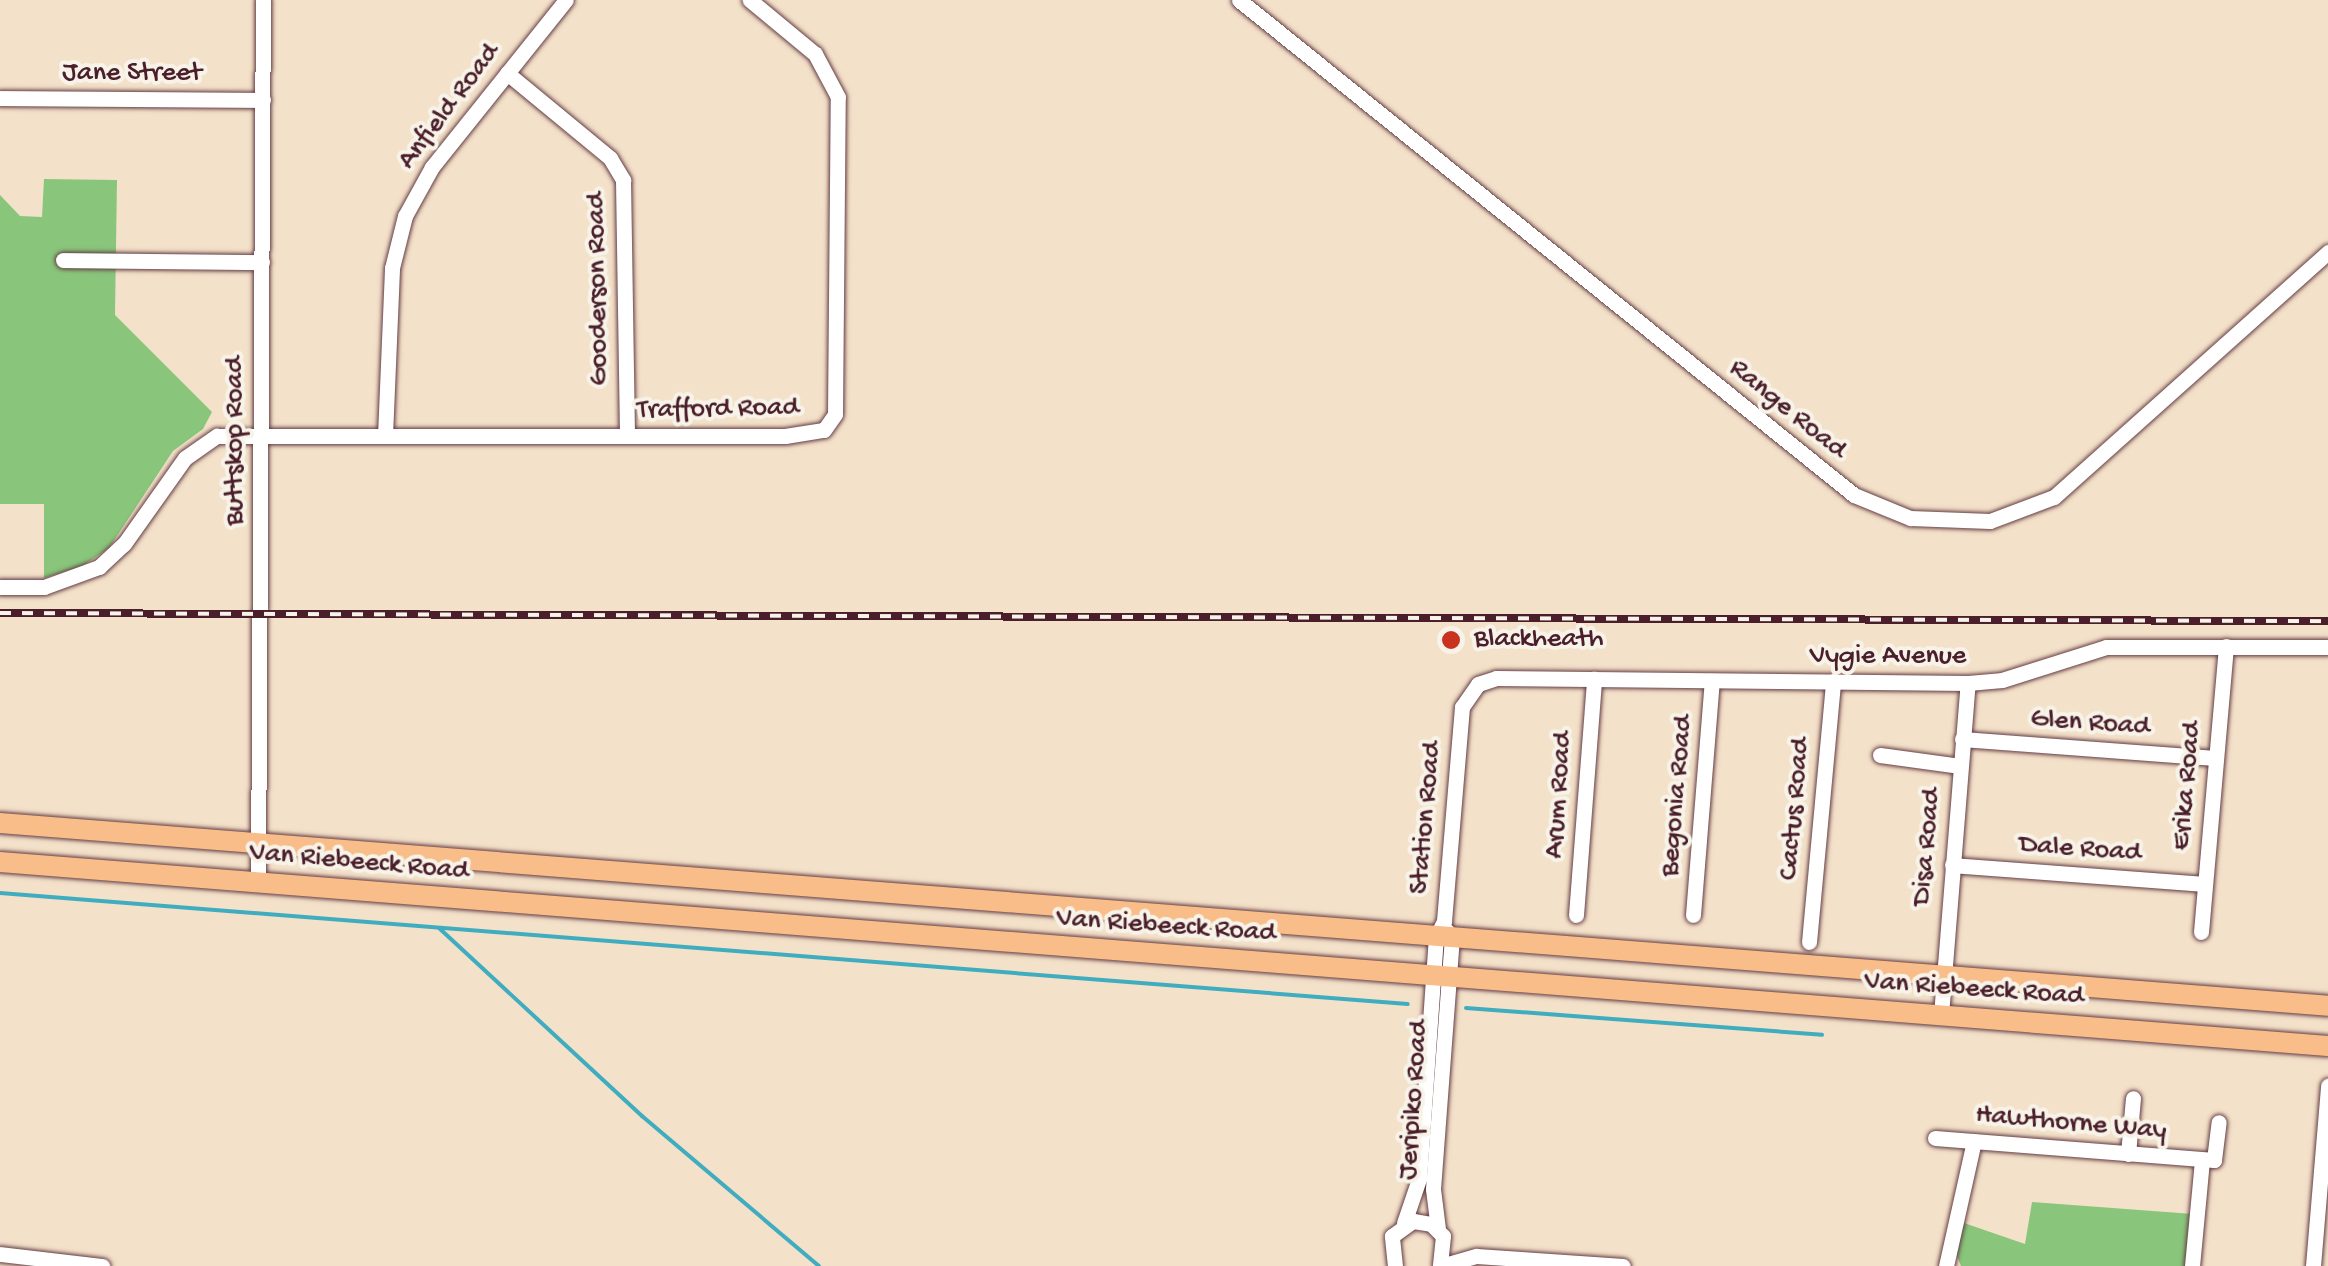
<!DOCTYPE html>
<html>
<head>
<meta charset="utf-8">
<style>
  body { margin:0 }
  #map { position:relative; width:2328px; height:1266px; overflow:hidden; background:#f4e1c9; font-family:"Gochi Hand",sans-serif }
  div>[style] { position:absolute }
  .green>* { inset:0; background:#89c67b }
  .stream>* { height:4px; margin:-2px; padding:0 2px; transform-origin:2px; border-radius:2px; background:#40acbf }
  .roads { filter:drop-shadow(0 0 2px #643c43) drop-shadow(0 0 2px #643c43) }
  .minor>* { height:15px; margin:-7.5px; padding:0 7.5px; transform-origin:7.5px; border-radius:7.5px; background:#fff }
  .major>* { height:20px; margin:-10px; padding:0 10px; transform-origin:10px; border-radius:10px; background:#f8bd89 }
  .rail>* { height:8px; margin-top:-4px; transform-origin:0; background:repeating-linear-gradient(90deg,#f7f3e8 0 11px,#4a1f2b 0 22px); box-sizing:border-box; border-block:2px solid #4a1f2b }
  .dots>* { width:28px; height:28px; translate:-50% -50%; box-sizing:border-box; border:5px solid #f7f3e8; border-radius:50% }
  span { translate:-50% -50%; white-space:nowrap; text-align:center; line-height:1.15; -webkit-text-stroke:8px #f7f3e8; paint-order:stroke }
  .street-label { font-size:28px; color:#4a1f2b }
  .poi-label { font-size:28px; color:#4a1f2b }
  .left { translate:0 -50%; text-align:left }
</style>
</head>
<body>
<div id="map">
  <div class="green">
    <i style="clip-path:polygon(44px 179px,117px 180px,115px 315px,212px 412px,203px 429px,173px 451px,109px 548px,81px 567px,44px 578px,44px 504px,0 504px,0 195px,20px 216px,42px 217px)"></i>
    <i style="clip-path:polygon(2032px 1202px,2193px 1214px,2188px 1266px,1961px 1266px,1955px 1251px,1964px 1223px,2025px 1244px)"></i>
  </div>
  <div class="stream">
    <i style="left:0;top:893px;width:1412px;rotate:4.51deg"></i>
    <i style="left:439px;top:928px;width:277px;rotate:42.8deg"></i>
    <i style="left:642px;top:1116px;width:232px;rotate:40.3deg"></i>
    <i style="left:1466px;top:1008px;width:357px;rotate:4.3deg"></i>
  </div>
  <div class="roads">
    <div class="minor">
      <i style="left:1239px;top:0;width:789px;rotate:38.83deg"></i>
      <i style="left:1854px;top:495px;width:61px;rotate:22.3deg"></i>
      <i style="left:1910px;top:518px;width:80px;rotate:2.1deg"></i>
      <i style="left:1990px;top:521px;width:68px;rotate:-20.6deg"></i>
      <i style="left:2054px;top:497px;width:368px;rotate:-41.8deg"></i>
      <i style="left:507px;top:73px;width:134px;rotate:39.5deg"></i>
      <i style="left:610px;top:158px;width:26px;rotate:59deg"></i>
      <i style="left:623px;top:180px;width:256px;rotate:89.1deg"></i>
      <i style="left:0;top:98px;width:263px;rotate:0.4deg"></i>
      <i style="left:63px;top:260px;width:199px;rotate:0.6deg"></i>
      <i style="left:385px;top:436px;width:168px;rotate:-87.6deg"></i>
      <i style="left:392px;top:268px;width:54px;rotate:-76deg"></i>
      <i style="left:405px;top:216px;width:56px;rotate:-61.1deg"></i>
      <i style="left:432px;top:167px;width:214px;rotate:-51.3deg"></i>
      <i style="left:0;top:587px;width:44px"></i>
      <i style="left:44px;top:587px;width:59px;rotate:-20deg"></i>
      <i style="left:99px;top:567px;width:34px;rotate:-43deg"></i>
      <i style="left:124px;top:544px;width:105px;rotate:-54.7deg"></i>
      <i style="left:185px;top:458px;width:39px;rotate:-35deg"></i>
      <i style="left:217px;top:436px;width:568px"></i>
      <i style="left:785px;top:436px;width:39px;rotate:-9deg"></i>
      <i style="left:824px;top:430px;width:19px;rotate:-55deg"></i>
      <i style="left:835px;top:414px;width:317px;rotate:-89.5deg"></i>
      <i style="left:838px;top:97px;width:49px;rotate:-118.1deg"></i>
      <i style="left:815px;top:54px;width:85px;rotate:-140.3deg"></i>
      <i style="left:1962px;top:739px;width:254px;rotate:4.3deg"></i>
      <i style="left:1880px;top:755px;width:81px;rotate:7.8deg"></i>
      <i style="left:1952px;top:865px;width:253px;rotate:4.3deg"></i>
      <i style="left:258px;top:882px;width:882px;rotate:-89.68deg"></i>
      <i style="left:1576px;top:915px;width:237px;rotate:-85.6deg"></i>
      <i style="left:1693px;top:915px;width:235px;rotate:-85.4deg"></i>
      <i style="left:2201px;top:932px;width:287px;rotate:-85deg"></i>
      <i style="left:1809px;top:942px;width:262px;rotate:-84.7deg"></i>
      <i style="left:1941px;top:1015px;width:333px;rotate:-85.4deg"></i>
      <i style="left:1935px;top:1138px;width:280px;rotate:4.5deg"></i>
      <i style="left:2214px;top:1160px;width:38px;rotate:-83deg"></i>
      <i style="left:2128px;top:1154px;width:56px;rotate:-84.9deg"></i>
      <i style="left:1404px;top:1223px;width:46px;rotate:-71.2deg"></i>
      <i style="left:1419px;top:1179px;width:243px;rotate:-86deg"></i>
      <i style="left:1436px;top:937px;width:18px;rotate:-63deg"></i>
      <i style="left:1444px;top:921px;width:215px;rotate:-85.2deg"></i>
      <i style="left:1462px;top:707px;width:28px;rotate:-55deg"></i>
      <i style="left:1478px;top:684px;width:19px;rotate:-18deg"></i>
      <i style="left:1496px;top:678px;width:472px;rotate:0.6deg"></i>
      <i style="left:1968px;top:683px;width:34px;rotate:-5deg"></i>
      <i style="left:2002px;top:680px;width:109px;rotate:-17.6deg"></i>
      <i style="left:2106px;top:647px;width:222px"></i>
      <i style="left:1438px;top:1229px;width:40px;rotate:-97.1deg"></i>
      <i style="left:1433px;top:1189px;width:252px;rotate:-85.7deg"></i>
      <i style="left:1452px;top:938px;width:9px;rotate:-126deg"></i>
      <i style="left:0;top:1254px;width:103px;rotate:6.7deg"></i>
      <i style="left:1395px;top:1266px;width:30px;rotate:-96deg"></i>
      <i style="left:1392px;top:1236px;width:26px;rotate:-36deg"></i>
      <i style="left:1413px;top:1221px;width:18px;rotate:9deg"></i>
      <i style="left:1431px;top:1224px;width:17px;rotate:45deg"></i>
      <i style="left:1443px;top:1236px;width:30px;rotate:96deg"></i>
      <i style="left:1441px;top:1266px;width:37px;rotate:-16deg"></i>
      <i style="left:1477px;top:1256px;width:146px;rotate:3.9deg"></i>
      <i style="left:1946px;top:1266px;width:128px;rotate:-77.4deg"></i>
      <i style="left:2192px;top:1266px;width:106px;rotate:-84.6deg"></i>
      <i style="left:2313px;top:1266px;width:181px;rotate:-85.2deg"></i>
    </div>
    <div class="major">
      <i style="left:0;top:823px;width:2335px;rotate:4.49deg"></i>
      <i style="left:0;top:862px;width:2335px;rotate:4.52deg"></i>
    </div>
  </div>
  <div class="rail">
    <i style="left:0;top:613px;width:2328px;rotate:0.2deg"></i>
  </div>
  <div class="dots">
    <i style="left:1451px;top:640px;background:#c8321e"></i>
  </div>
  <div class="street-label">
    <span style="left:132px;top:74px">Jane Street</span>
    <span style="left:450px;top:107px;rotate:-53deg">Anfield Road</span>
    <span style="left:599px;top:289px;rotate:-91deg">Gooderson Road</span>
    <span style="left:718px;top:410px;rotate:-1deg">Trafford Road</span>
    <span style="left:1787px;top:410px;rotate:39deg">Range Road</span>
    <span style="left:236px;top:441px;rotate:-90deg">Buttskop Road</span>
    <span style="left:1888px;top:657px">Vygie Avenue</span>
    <span style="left:2090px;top:724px;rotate:4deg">Glen Road</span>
    <span style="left:2188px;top:786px;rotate:-85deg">Erika Road</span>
    <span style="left:1560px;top:795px;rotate:-86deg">Arum Road</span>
    <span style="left:1678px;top:796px;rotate:-85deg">Begonia Road</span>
    <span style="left:1796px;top:809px;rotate:-85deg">Cactus Road</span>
    <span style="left:1427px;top:818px;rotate:-85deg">Station Road</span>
    <span style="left:1928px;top:847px;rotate:-85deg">Disa Road</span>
    <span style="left:2080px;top:850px;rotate:4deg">Dale Road</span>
    <span style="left:359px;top:863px;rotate:5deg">Van Riebeeck Road</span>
    <span style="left:1166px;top:927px;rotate:4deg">Van Riebeeck Road</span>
    <span style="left:1974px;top:990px;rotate:4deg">Van Riebeeck Road</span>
    <span style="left:1415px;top:1100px;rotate:-86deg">Jeripiko Road</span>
    <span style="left:2071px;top:1124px;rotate:5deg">Hawthorne Way</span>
  </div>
  <div class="poi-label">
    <span class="left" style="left:1474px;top:640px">Blackheath</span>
  </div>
</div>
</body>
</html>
